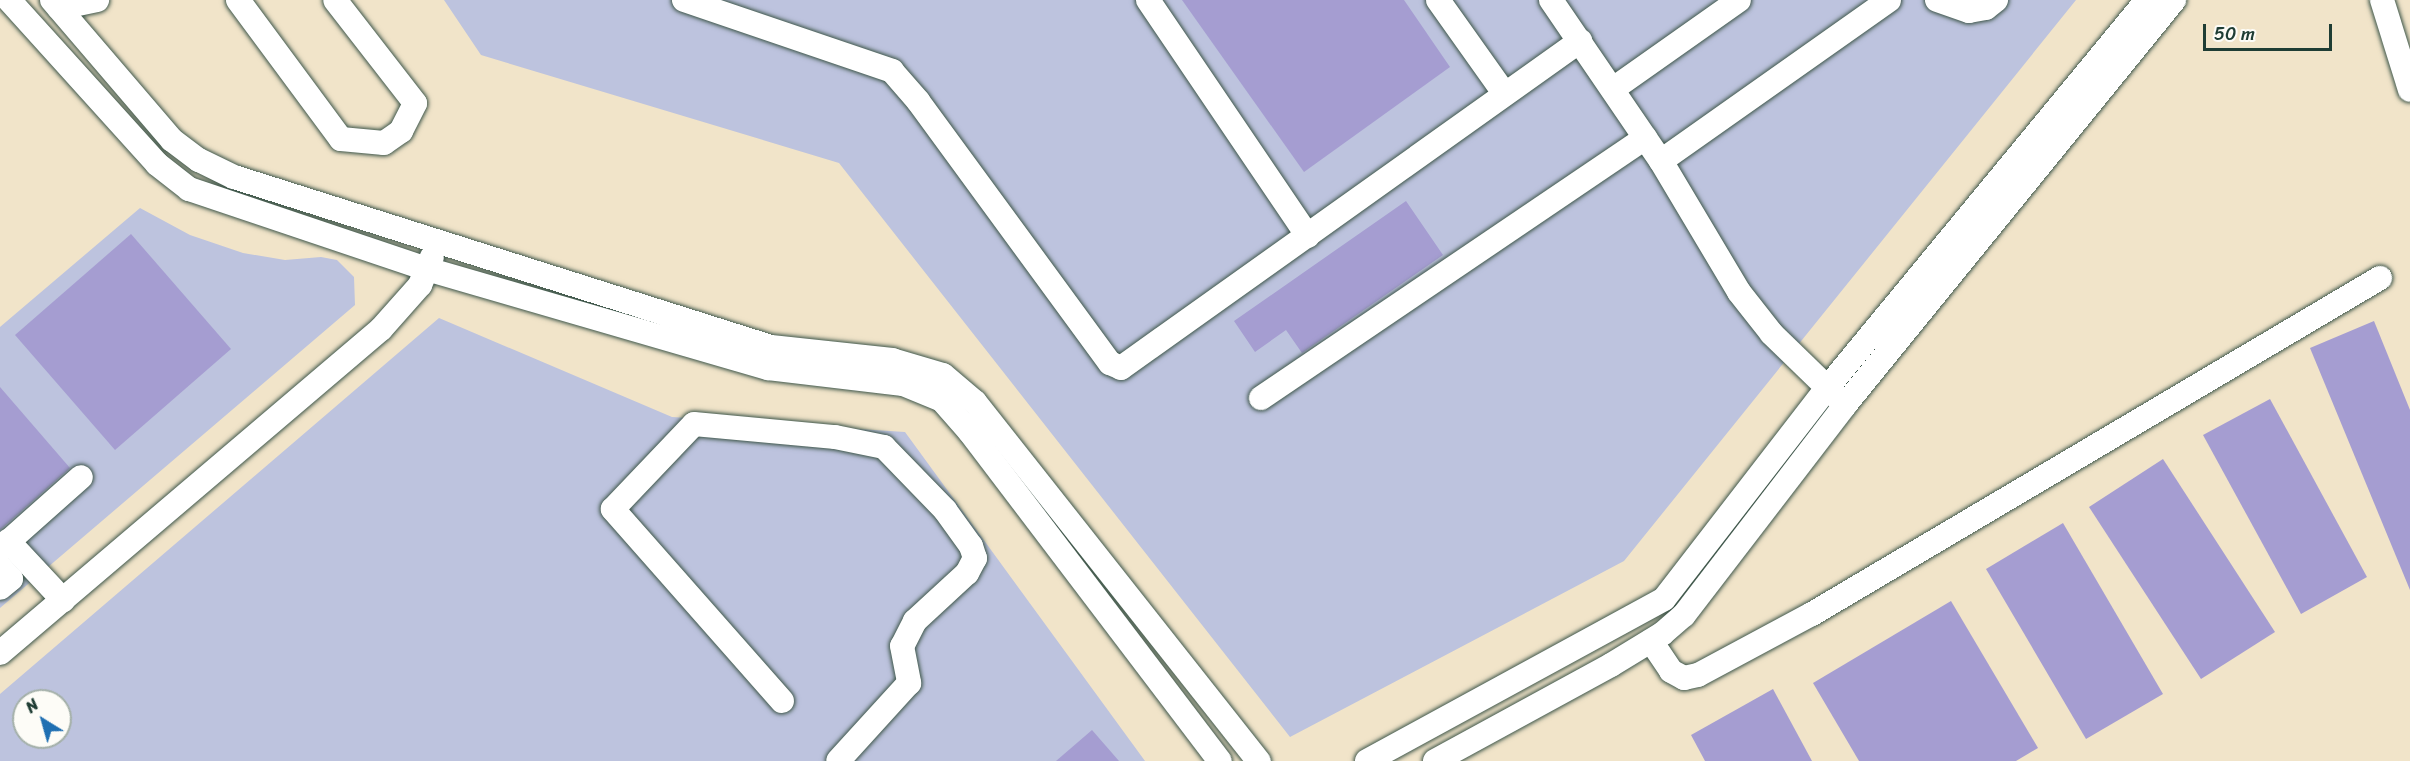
<!DOCTYPE html>
<html>
<head>
<meta charset="utf-8">
<style>
  body { margin:0 }
  #map { position:relative; width:2410px; height:761px; overflow:hidden; background:#f1e4c9; font-family:Sriracha,sans-serif }
  div>[style] { position:absolute }
  .industrial>* { inset:0; background:#bdc3de }
  .building>* { inset:0; background:#a59dd1 }
  .roads { filter:drop-shadow(0 0 2px #3e564a) drop-shadow(0 0 2px #3e564a) }
  .minor>* { height:24px; margin:-12px; padding:0 12px; transform-origin:12px; border-radius:12px; background:#fff }
  span { translate:-50% -50%; white-space:nowrap; text-align:center; line-height:1.15; -webkit-text-stroke:4.5px #fdfcf7; paint-order:stroke }
  .north { position:absolute; left:12px; top:689px; width:60px; height:60px; box-sizing:border-box; background:#fdfcf7; border:2px solid #a4b0a9; border-radius:50%; rotate:323deg; font-size:16px; font-weight:700; line-height:24px; text-align:center; color:#1f3d34 }
  .north::after { content:''; display:block; margin:auto; width:21px; height:27px; background:#1f6fb2; clip-path:polygon(50% 0,100% 100%,50% 72%,0 100%) }
  .scale { position:absolute; left:2203px; top:24px; width:129px; height:27px; box-sizing:border-box; border:3px solid #1f3d34; border-top:0; padding-left:8px; font-size:18px; line-height:21px; white-space:nowrap; color:#1f3d34; -webkit-text-stroke:4px #fdfcf7; paint-order:stroke }
</style>
</head>
<body>
<div id="map">
  <div class="industrial">
    <i style="clip-path:polygon(444px 0,2076px 0,1624px 561px,1290px 737px,839px 163px,481px 55px)"></i>
    <i style="clip-path:polygon(140px 208px,190px 235px,243px 253px,285px 260px,321px 257px,337px 260px,354px 277px,355px 305px,0 608px,0 327px)"></i>
    <i style="clip-path:polygon(evenodd,439px 318px,672px 417px,905px 432px,1145px 761px,0 761px,0 694px,439px 318px,24px 701px,60px 701px,60px 737px,24px 737px,24px 701px)"></i>
  </div>
  <div class="building">
    <i style="clip-path:polygon(1182px 0,1404px 0,1450px 67px,1304px 172px)"></i>
    <i style="clip-path:polygon(1406px 201px,1443px 255px,1302px 353px,1286px 330px,1255px 352px,1234px 321px)"></i>
    <i style="clip-path:polygon(131px 234px,231px 349px,115px 450px,15px 335px)"></i>
    <i style="clip-path:polygon(2374px 321px,2410px 410px,2410px 590px,2310px 348px)"></i>
    <i style="clip-path:polygon(0 387px,70px 468px,0 530px)"></i>
    <i style="clip-path:polygon(2270px 399px,2367px 577px,2301px 614px,2203px 435px)"></i>
    <i style="clip-path:polygon(2163px 459px,2275px 632px,2201px 679px,2089px 507px)"></i>
    <i style="clip-path:polygon(2063px 523px,2163px 694px,2086px 739px,1986px 569px)"></i>
    <i style="clip-path:polygon(1951px 601px,2038px 748px,2016px 761px,1859px 761px,1813px 683px)"></i>
    <i style="clip-path:polygon(1773px 689px,1812px 761px,1705px 761px,1691px 735px)"></i>
    <i style="clip-path:polygon(1092px 730px,1119px 761px,1056px 761px)"></i>
  </div>
  <div class="roads">
    <div class="minor">
      <i style="left:9px;top:0;width:221px;rotate:47.9deg"></i>
      <i style="left:157px;top:164px;width:41px;rotate:38deg"></i>
      <i style="left:189px;top:189px;width:251px;rotate:18.6deg"></i>
      <i style="left:427px;top:269px;width:355px;rotate:16.2deg"></i>
      <i style="left:768px;top:368px;width:136px;rotate:6.8deg"></i>
      <i style="left:903px;top:384px;width:42px;rotate:22.3deg"></i>
      <i style="left:942px;top:400px;width:43px;rotate:48.8deg"></i>
      <i style="left:970px;top:432px;width:413px;rotate:52.8deg"></i>
      <i style="left:52px;top:0;width:184px;rotate:49.4deg"></i>
      <i style="left:172px;top:140px;width:34px;rotate:37deg"></i>
      <i style="left:199px;top:160px;width:39px;rotate:26deg"></i>
      <i style="left:234px;top:177px;width:563px;rotate:17.57deg"></i>
      <i style="left:771px;top:347px;width:122px;rotate:6.1deg"></i>
      <i style="left:892px;top:360px;width:53px;rotate:16.4deg"></i>
      <i style="left:943px;top:375px;width:42px;rotate:40.2deg"></i>
      <i style="left:975px;top:402px;width:458px;rotate:51.7deg"></i>
      <i style="left:238px;top:0;width:173px;rotate:53.5deg"></i>
      <i style="left:341px;top:139px;width:43px;rotate:5.3deg"></i>
      <i style="left:384px;top:143px;width:21px;rotate:-35deg"></i>
      <i style="left:401px;top:131px;width:31px;rotate:-63deg"></i>
      <i style="left:415px;top:103px;width:130px;rotate:-127.8deg"></i>
      <i style="left:684px;top:0;width:220px;rotate:18.8deg"></i>
      <i style="left:892px;top:71px;width:40px;rotate:49deg"></i>
      <i style="left:918px;top:101px;width:325px;rotate:53.8deg"></i>
      <i style="left:1110px;top:363px;width:12px;rotate:24deg"></i>
      <i style="left:1121px;top:368px;width:564px;rotate:-35.47deg"></i>
      <i style="left:1148px;top:0;width:285px;rotate:55.9deg"></i>
      <i style="left:1438px;top:0;width:114px;rotate:54.6deg"></i>
      <i style="left:1551px;top:0;width:195px;rotate:55.7deg"></i>
      <i style="left:1661px;top:161px;width:152px;rotate:59.2deg"></i>
      <i style="left:1739px;top:292px;width:53px;rotate:51.8deg"></i>
      <i style="left:1772px;top:334px;width:93px;rotate:44.1deg"></i>
      <i style="left:1937px;top:0;width:34px;rotate:19deg"></i>
      <i style="left:1969px;top:11px;width:17px;rotate:-10deg"></i>
      <i style="left:1986px;top:8px;width:13px;rotate:-39deg"></i>
      <i style="left:2382px;top:0;width:94px;rotate:72.7deg"></i>
      <i style="left:59px;top:8px;width:39px;rotate:-12deg"></i>
      <i style="left:1613px;top:89px;width:154px;rotate:-35.2deg"></i>
      <i style="left:1661px;top:161px;width:279px;rotate:-35.2deg"></i>
      <i style="left:1261px;top:398px;width:464px;rotate:-34.1deg"></i>
      <i style="left:8px;top:541px;width:81px;rotate:47deg"></i>
      <i style="left:0;top:549px;width:108px;rotate:-41.6deg"></i>
      <i style="left:0;top:567px;width:16px;rotate:47deg"></i>
      <i style="left:11px;top:579px;width:14px;rotate:141deg"></i>
      <i style="left:1651px;top:641px;width:36px;rotate:56deg"></i>
      <i style="left:1671px;top:671px;width:15px;rotate:28deg"></i>
      <i style="left:1684px;top:678px;width:14px;rotate:-12deg"></i>
      <i style="left:1698px;top:675px;width:129px;rotate:-28.2deg"></i>
      <i style="left:1812px;top:614px;width:660px;rotate:-30.61deg"></i>
      <i style="left:0;top:653px;width:500px;rotate:-40.38deg"></i>
      <i style="left:381px;top:329px;width:59px;rotate:-48.4deg"></i>
      <i style="left:420px;top:285px;width:30px;rotate:-67deg"></i>
      <i style="left:782px;top:701px;width:256px;rotate:-131.4deg"></i>
      <i style="left:613px;top:509px;width:117px;rotate:-46.4deg"></i>
      <i style="left:694px;top:424px;width:142px;rotate:5.3deg"></i>
      <i style="left:835px;top:437px;width:50px;rotate:11.5deg"></i>
      <i style="left:884px;top:447px;width:88px;rotate:45.9deg"></i>
      <i style="left:945px;top:510px;width:44px;rotate:54.2deg"></i>
      <i style="left:971px;top:546px;width:13px;rotate:72deg"></i>
      <i style="left:975px;top:558px;width:17px;rotate:118deg"></i>
      <i style="left:967px;top:573px;width:71px;rotate:137.3deg"></i>
      <i style="left:915px;top:621px;width:28px;rotate:117deg"></i>
      <i style="left:902px;top:646px;width:38px;rotate:79deg"></i>
      <i style="left:909px;top:683px;width:105px;rotate:132.3deg"></i>
      <i style="left:1367px;top:761px;width:338px;rotate:-28.6deg"></i>
      <i style="left:1664px;top:599px;width:268px;rotate:-52.3deg"></i>
      <i style="left:1828px;top:387px;width:502px;rotate:-50.5deg"></i>
      <i style="left:1435px;top:761px;width:200px;rotate:-28.6deg"></i>
      <i style="left:1611px;top:665px;width:60px;rotate:-31.3deg"></i>
      <i style="left:1662px;top:634px;width:29px;rotate:-41deg"></i>
      <i style="left:1684px;top:615px;width:265px;rotate:-52.5deg"></i>
      <i style="left:1845px;top:405px;width:522px;rotate:-50.91deg"></i>
    </div>
  </div>
  <div class="north">N</div>
  <div class="scale">50 m</div>
</div>
</body>
</html>
